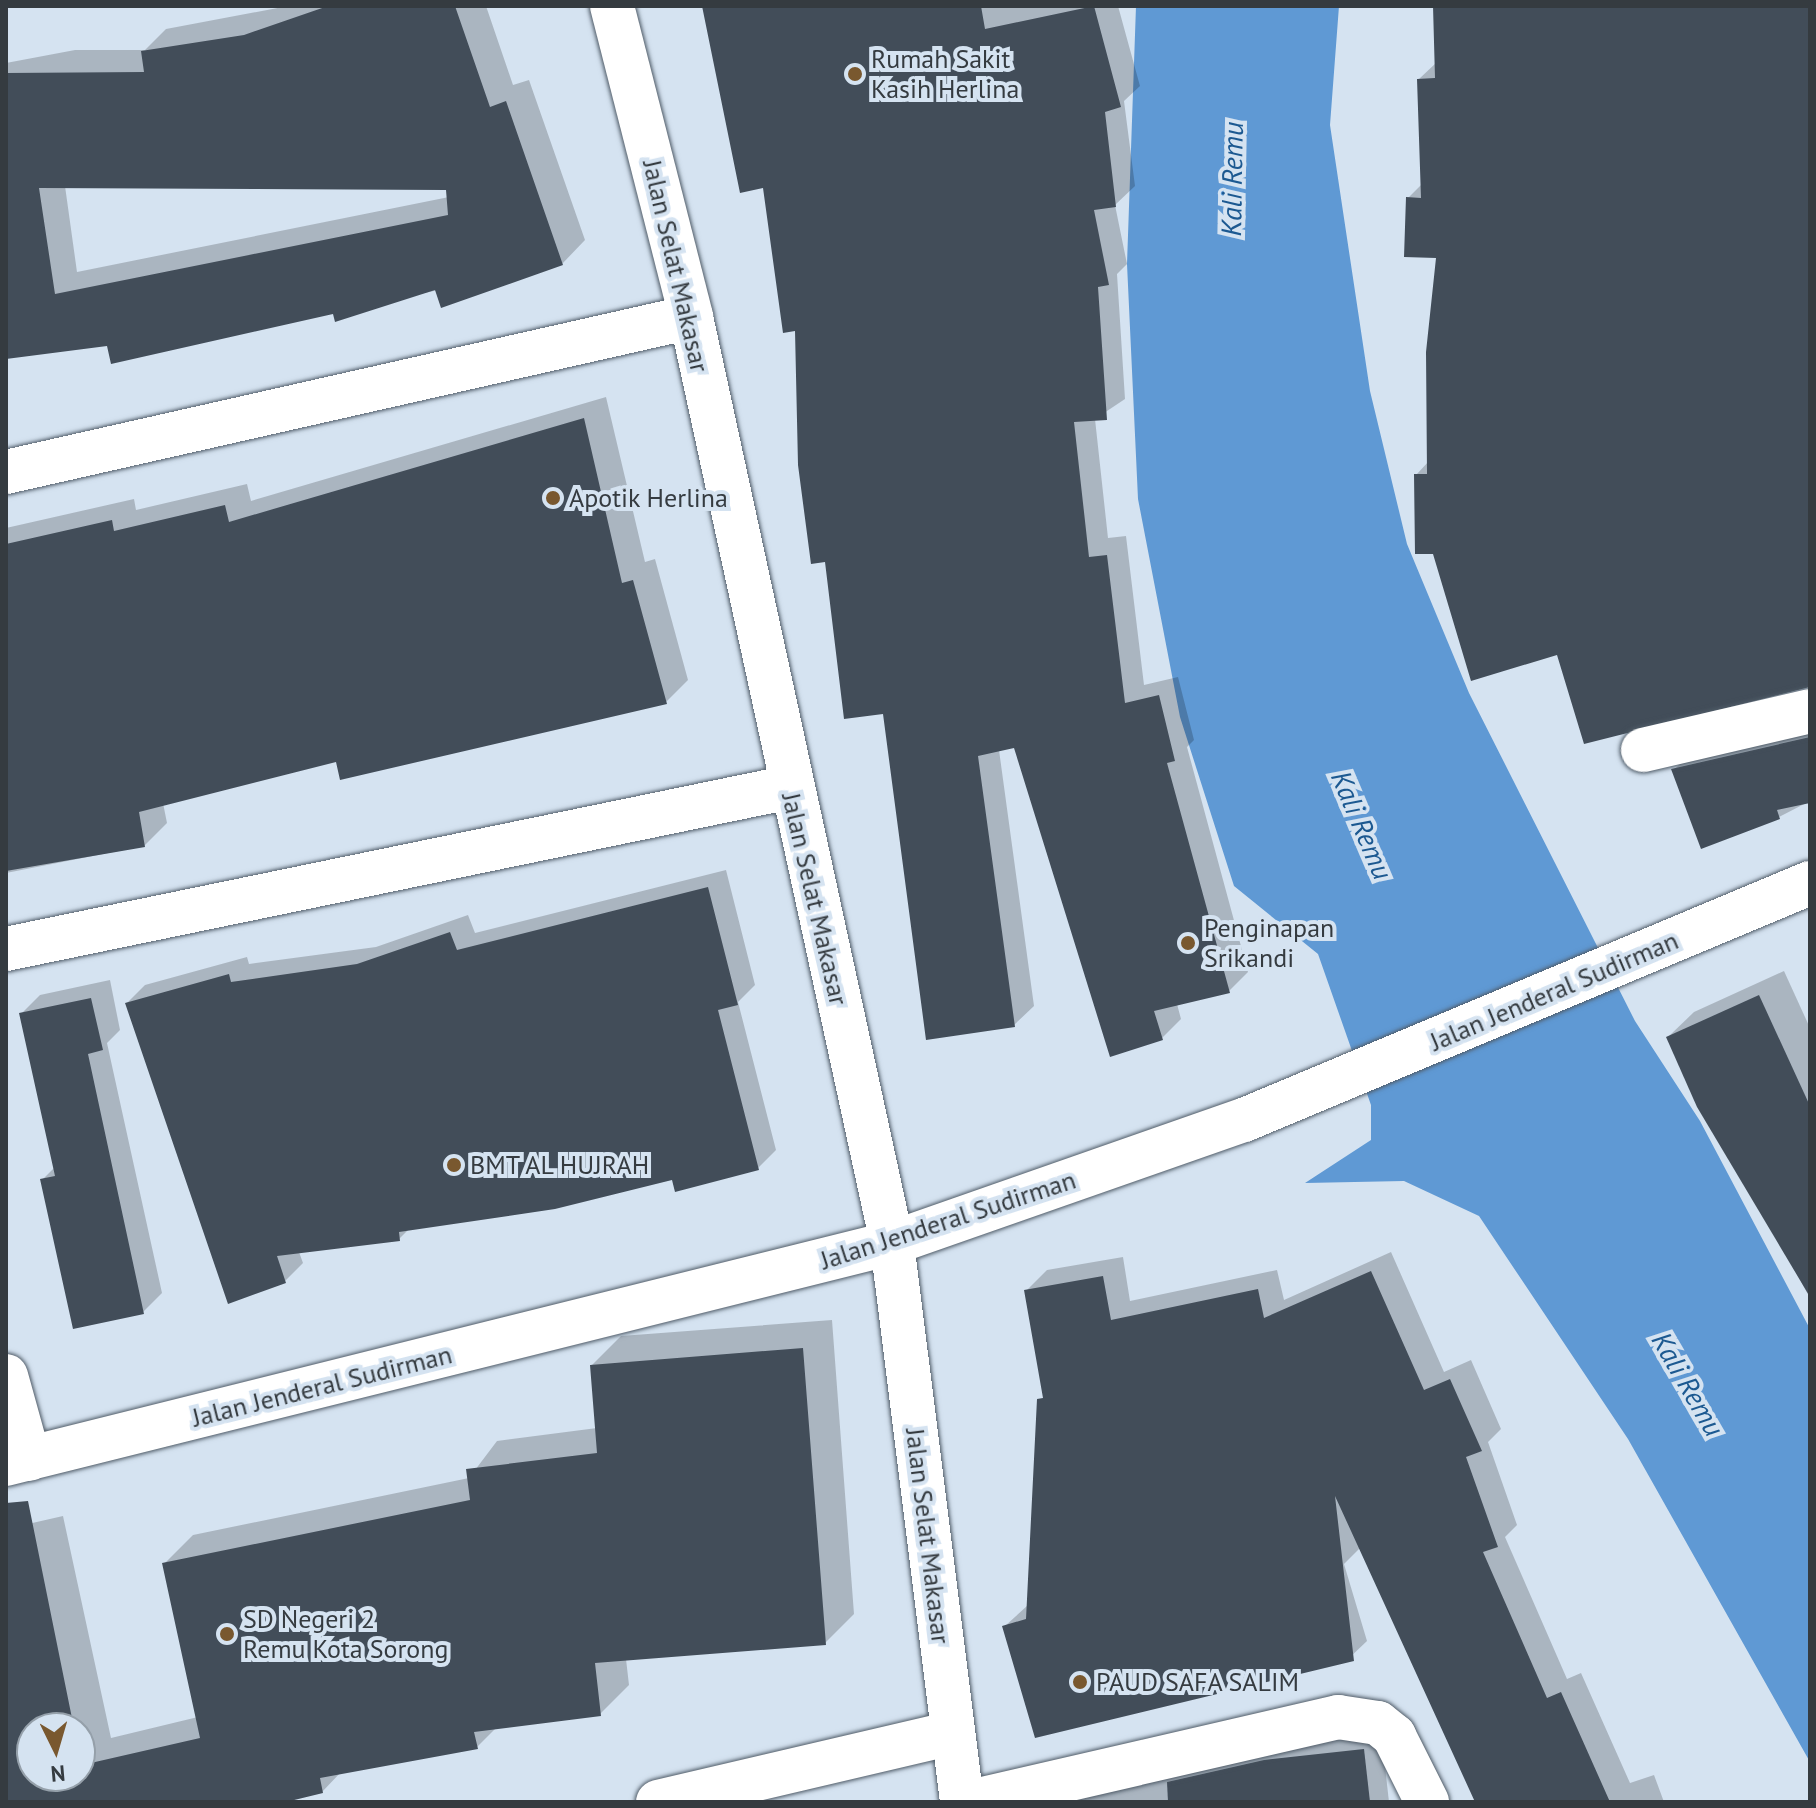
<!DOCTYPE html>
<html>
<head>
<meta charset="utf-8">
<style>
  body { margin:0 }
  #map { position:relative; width:1816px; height:1808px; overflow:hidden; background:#d5e3f1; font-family:"PT Sans",sans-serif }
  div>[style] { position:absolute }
  .water>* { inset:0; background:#5f99d4 }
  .shadow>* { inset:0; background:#0003 }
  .building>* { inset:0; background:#424d59 }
  .roads { filter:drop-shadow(0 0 2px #505c68) drop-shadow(0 0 2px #505c68) }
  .minor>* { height:44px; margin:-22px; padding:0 22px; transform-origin:22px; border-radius:22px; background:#fff }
  .major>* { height:44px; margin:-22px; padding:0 22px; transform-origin:22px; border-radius:22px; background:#fff }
  .dots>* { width:22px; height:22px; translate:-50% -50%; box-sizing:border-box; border:4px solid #d5e3f1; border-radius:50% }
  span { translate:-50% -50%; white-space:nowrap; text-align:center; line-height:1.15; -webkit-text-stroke:8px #d5e3f1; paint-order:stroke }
  .poi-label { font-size:26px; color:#353b40 }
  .left { translate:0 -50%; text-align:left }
  .street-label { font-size:26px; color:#353b40 }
  .water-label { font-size:28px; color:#1c5991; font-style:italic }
  .frame { position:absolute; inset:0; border:8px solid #353b40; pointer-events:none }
  .north { position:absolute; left:16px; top:1712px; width:80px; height:80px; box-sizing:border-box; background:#d5e3f1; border:2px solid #95a0aa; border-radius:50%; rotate:175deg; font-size:22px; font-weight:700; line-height:32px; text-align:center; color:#353b40 }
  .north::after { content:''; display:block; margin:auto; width:28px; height:36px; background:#79582f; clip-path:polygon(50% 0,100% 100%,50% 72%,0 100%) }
</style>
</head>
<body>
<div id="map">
  <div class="water">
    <i style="clip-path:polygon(1136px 6px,1339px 6px,1330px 125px,1370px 391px,1407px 544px,1469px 693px,1635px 1021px,1700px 1121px,1810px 1329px,1810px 1762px,1628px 1439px,1479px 1216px,1404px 1181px,1305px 1183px,1371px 1140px,1371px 1105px,1318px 954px,1234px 886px,1180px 717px,1138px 499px,1127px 264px)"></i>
  </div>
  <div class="shadow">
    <i style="clip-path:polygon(evenodd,288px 6px,486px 6px,513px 85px,529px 80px,585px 240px,562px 264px,334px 312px,6px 357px,6px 63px,75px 50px,145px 50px,166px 29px,288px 6px,65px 186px,448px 188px,449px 197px,77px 272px,65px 186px)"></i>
    <i style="clip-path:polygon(704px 6px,1118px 6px,1140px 86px,1124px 101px,1135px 186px,1115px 205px,1127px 264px,1117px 274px,1125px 399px,1095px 419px,1108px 538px,1126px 536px,1144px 685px,1178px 677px,1194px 740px,1187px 747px,1248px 972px,1229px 991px,1177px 1004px,1181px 1019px,1162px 1038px,1015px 746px,999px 750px,1034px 1006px,1014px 1025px,884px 712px,764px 186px)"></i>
    <i style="clip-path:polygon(1435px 6px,1810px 6px,1810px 686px,1559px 652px,1416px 475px,1429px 461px,1438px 256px,1408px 198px,1422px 184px,1419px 79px,1437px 62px)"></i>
    <i style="clip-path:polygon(606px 397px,645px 562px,655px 559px,688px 680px,666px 702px,337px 760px,163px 803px,167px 823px,144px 846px,6px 873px,6px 528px,134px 499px,136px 510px,247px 484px,251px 501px)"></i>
    <i style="clip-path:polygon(1810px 723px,1810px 801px,1779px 817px,1674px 770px,1693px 750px)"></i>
    <i style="clip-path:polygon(726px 870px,755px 985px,738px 1002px,776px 1150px,758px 1168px,673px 1178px,410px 1228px,399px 1239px,299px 1252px,303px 1263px,285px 1281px,127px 1003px,145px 985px,247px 957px,249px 964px,376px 947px,468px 915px,475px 933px)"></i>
    <i style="clip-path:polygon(1784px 971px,1810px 1028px,1810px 1298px,1668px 1037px,1694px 1012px)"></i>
    <i style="clip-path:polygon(110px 980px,120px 1030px,107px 1043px,162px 1293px,143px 1312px,42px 1180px,55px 1167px,21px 1014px,40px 995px)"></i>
    <i style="clip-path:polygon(1391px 1252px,1444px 1372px,1471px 1360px,1501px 1429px,1488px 1442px,1517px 1525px,1505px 1537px,1567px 1679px,1581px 1673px,1630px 1783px,1654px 1775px,1664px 1802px,1477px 1802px,1361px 1547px,1344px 1564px,1367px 1641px,1346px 1661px,1005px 1626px,1028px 1605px,1044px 1394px,1027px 1290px,1047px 1270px,1123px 1257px,1130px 1301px,1277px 1270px,1284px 1300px)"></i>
    <i style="clip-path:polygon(evenodd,832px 1320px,854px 1614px,825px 1643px,626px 1659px,629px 1685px,600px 1714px,497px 1727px,477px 1747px,342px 1771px,322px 1792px,276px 1802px,6px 1802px,6px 1529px,63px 1516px,111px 1738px,198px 1717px,164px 1564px,193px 1535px,469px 1478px,497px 1441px,597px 1428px,592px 1365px,621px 1336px,832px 1320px,32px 1728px,80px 1728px,80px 1776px,32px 1776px,32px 1728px)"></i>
    <i style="clip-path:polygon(1381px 1731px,1389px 1802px,1049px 1802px,1284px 1742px)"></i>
  </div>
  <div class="building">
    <i style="clip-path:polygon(evenodd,328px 6px,455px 6px,490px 107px,506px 101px,563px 265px,441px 308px,435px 290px,335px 322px,333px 314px,111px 364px,107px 346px,6px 359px,6px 73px,144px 72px,141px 51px,244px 35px,328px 6px,39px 188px,446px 190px,448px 215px,55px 294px,39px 188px)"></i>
    <i style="clip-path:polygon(702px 6px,981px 6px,985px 29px,1094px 6px,1121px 107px,1105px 112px,1116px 207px,1094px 210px,1109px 285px,1098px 287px,1107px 420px,1074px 422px,1089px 557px,1107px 555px,1125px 703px,1159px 695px,1175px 761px,1167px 763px,1230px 993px,1154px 1011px,1163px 1040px,1110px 1057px,1014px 748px,978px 756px,1015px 1027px,926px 1040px,883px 714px,844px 719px,825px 562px,811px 564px,798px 465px,795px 331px,783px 333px,763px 188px,740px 193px)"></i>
    <i style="clip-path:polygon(1433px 6px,1810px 6px,1810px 687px,1584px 744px,1557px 655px,1471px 681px,1433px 554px,1415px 554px,1414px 474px,1427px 474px,1426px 352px,1436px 258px,1404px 257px,1406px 197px,1421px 198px,1417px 79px,1435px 78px)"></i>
    <i style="clip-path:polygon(584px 418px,622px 583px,633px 580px,667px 704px,340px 780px,336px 762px,139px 812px,145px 847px,6px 871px,6px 544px,112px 520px,114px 531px,225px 505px,229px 522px)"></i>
    <i style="clip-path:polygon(1810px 737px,1810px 803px,1777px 810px,1780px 819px,1701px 849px,1671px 769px)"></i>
    <i style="clip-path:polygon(708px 887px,738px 1005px,718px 1010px,759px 1170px,675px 1192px,672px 1180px,555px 1209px,399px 1232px,400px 1241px,277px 1256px,286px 1283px,228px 1304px,125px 1003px,229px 974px,231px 982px,357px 964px,450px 932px,457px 950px)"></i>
    <i style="clip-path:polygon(1759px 995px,1810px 1106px,1810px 1297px,1697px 1107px,1666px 1037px)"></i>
    <i style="clip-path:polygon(91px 998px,103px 1050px,88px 1054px,144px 1314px,73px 1329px,40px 1179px,55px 1176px,19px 1013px)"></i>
    <i style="clip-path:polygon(1371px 1271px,1424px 1390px,1450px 1379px,1482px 1451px,1466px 1457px,1498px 1547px,1483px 1552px,1547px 1698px,1561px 1692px,1610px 1802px,1475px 1802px,1335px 1496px,1354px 1661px,1035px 1738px,1002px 1626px,1026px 1619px,1037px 1399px,1043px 1398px,1024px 1290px,1103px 1276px,1111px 1320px,1258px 1289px,1264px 1318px)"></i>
    <i style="clip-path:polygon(803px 1348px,826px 1645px,595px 1663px,601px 1716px,474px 1732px,478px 1749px,320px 1778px,323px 1793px,286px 1802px,6px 1802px,6px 1503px,28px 1501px,74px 1728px,32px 1728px,32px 1776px,80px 1776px,80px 1757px,82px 1765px,200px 1738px,162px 1563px,470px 1500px,466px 1469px,597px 1453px,590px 1365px)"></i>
    <i style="clip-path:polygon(1364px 1749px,1370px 1802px,1168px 1802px,1167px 1782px,1264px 1760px)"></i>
  </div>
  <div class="roads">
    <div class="minor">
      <i style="left:612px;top:6px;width:321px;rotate:75.7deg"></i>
      <i style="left:691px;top:317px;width:948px;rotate:77.75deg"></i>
      <i style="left:892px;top:1243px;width:563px;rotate:82.86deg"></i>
      <i style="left:6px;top:472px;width:702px;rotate:-12.75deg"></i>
      <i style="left:1643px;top:750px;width:171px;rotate:-13.1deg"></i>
      <i style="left:6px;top:949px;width:801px;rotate:-11.67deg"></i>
      <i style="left:6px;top:1376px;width:86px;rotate:74.5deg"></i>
      <i style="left:658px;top:1802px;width:303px;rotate:-13.2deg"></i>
      <i style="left:970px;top:1802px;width:378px;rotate:-13deg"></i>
      <i style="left:1338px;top:1717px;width:40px;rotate:8.5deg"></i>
      <i style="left:1378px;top:1723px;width:21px;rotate:39deg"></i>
      <i style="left:1394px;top:1736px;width:74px;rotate:63.4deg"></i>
    </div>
    <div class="major">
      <i style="left:6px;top:1464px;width:913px;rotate:-14.01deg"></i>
      <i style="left:892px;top:1243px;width:373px;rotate:-19.3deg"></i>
      <i style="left:1244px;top:1120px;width:614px;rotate:-22.72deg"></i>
    </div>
  </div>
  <div class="dots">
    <i style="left:855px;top:74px;background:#79582f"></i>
    <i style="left:553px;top:498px;background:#79582f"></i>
    <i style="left:1188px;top:943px;background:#79582f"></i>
    <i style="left:454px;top:1165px;background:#79582f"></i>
    <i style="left:227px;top:1634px;background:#79582f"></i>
    <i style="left:1080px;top:1682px;background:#79582f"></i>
  </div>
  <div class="poi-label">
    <span class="left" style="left:871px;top:74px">Rumah Sakit<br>Kasih Herlina</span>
    <span class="left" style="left:569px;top:498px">Apotik Herlina</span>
    <span class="left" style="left:1204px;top:943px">Penginapan<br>Srikandi</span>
    <span class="left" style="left:470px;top:1165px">BMT AL HUJRAH</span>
    <span class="left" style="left:243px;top:1634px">SD Negeri 2<br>Remu Kota Sorong</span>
    <span class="left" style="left:1096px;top:1682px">PAUD SAFA SALIM</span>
  </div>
  <div class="street-label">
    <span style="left:676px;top:266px;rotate:77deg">Jalan Selat Makasar</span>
    <span style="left:815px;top:899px;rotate:77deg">Jalan Selat Makasar</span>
    <span style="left:1554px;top:991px;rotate:-23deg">Jalan Jenderal Sudirman</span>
    <span style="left:948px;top:1220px;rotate:-18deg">Jalan Jenderal Sudirman</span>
    <span style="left:322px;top:1386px;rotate:-14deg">Jalan Jenderal Sudirman</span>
    <span style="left:928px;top:1536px;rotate:83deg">Jalan Selat Makasar</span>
  </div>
  <div class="water-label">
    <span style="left:1232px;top:179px;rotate:-89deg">Kali Remu</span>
    <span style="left:1362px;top:825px;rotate:67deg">Kali Remu</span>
    <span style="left:1688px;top:1384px;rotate:60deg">Kali Remu</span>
  </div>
  <div class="frame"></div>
  <div class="north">N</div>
</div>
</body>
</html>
